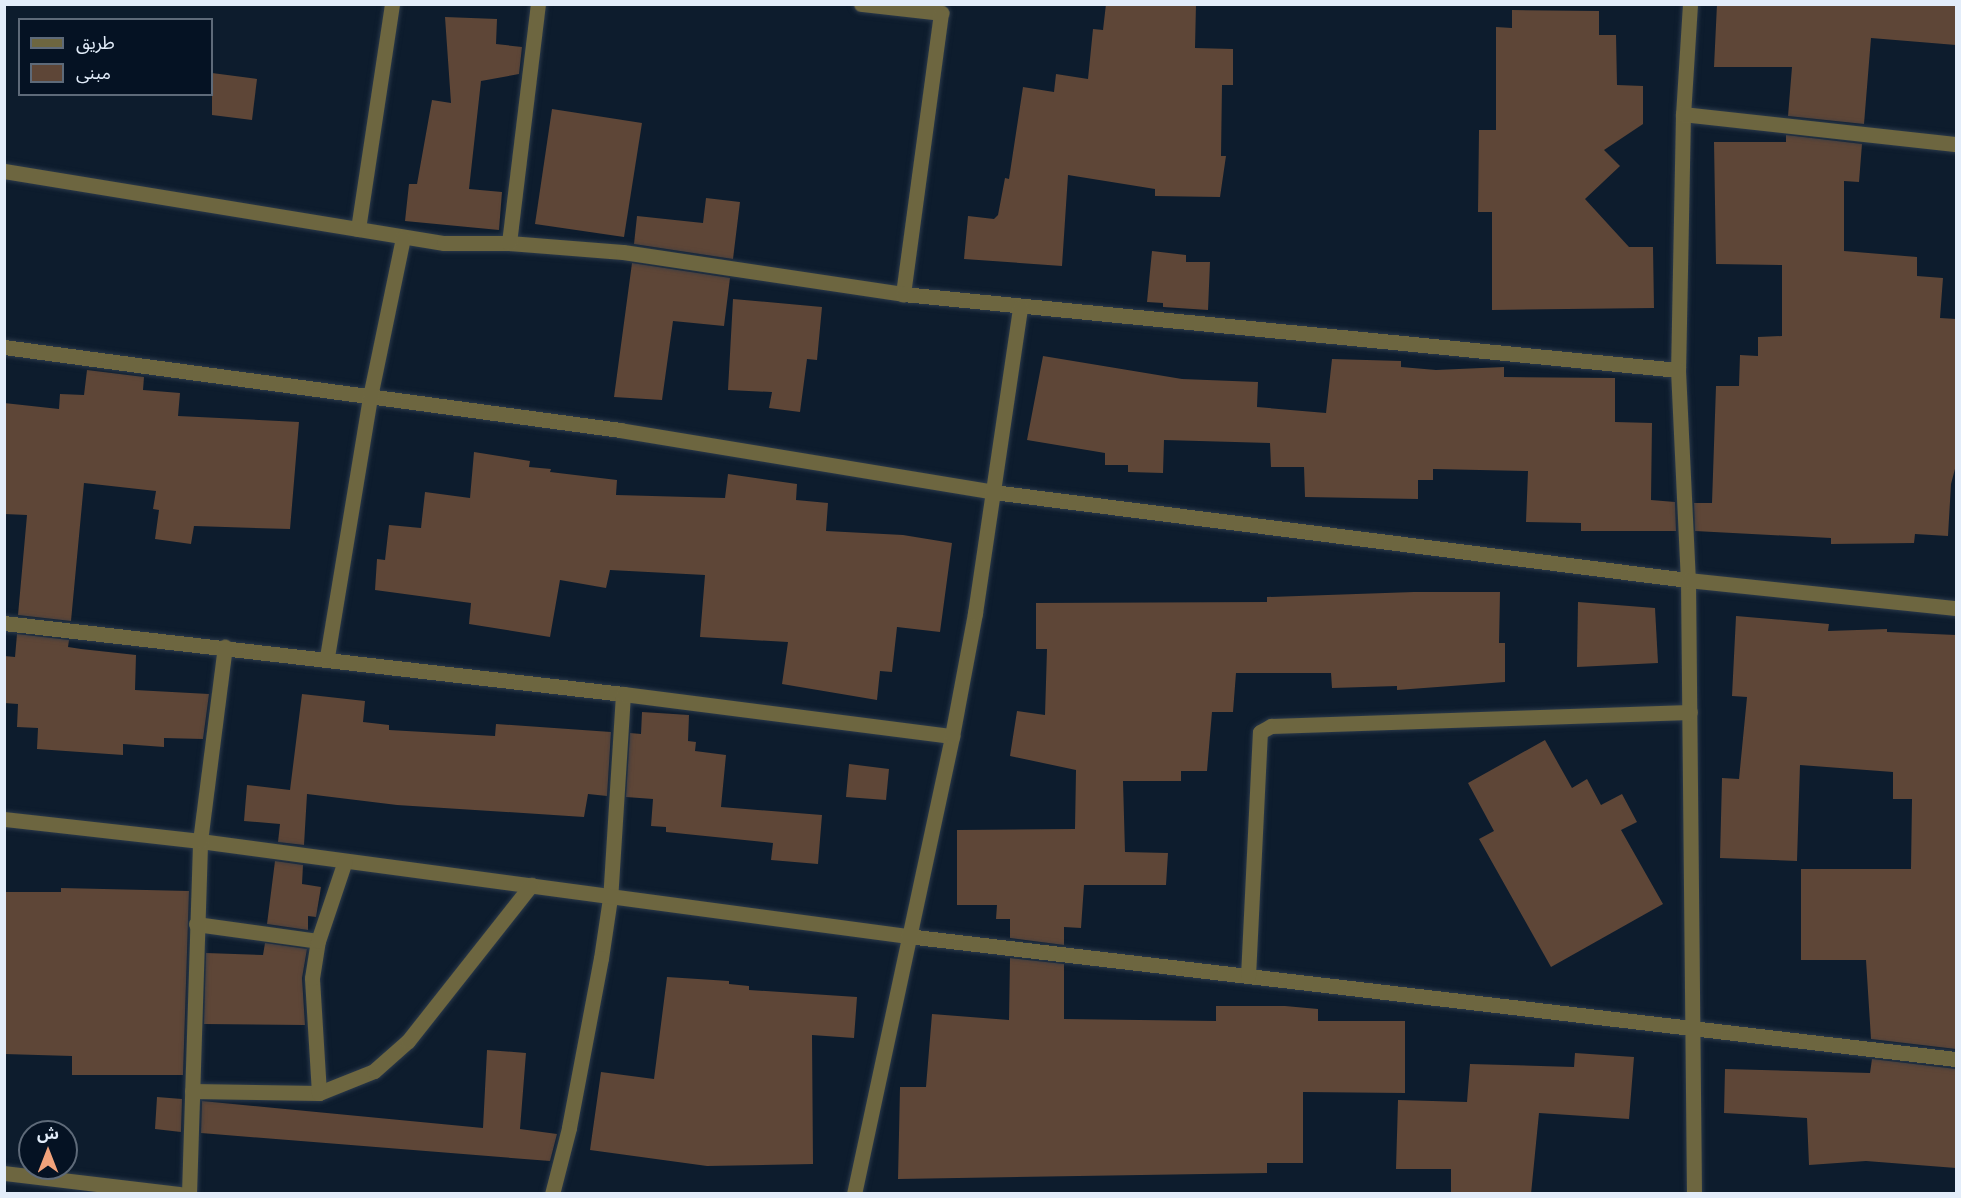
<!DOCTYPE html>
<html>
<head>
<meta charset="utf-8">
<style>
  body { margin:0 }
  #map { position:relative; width:1961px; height:1198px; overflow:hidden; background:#0d1c2d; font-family:"Fira Sans Condensed","Noto Sans Arabic",sans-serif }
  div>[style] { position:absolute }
  .building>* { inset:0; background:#5e4637 }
  .roads { filter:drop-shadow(0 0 2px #2b394a) drop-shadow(0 0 2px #2b394a) }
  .minor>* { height:15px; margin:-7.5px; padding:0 7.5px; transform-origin:7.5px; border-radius:7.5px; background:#6d6640 }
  span { translate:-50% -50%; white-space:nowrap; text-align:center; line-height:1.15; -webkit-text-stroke:4.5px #051223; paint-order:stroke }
  .frame { position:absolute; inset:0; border:6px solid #e3edfa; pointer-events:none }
  .legend { position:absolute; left:18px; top:18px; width:195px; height:78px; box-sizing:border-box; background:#051223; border:2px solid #5e6a79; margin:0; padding:8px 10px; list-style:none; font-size:18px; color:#e3edfa }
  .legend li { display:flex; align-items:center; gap:12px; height:30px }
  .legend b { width:30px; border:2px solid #5e6a79 }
  .north { position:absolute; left:18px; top:1120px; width:60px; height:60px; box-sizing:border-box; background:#051223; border:2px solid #5e6a79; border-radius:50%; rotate:0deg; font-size:16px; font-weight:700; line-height:24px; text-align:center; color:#e3edfa }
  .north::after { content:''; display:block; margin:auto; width:21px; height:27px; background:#f1a27b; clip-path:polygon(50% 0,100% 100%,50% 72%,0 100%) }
</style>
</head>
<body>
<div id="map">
  <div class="building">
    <i style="clip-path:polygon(1106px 4px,1196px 4px,1195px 48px,1233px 49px,1233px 85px,1222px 85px,1221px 156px,1226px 156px,1220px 197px,1155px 196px,1155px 189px,1068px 175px,1062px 266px,964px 259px,968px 216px,994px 219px,998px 215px,1005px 178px,1009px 179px,1023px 87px,1054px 92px,1056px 74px,1088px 79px,1093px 29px,1103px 30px)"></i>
    <i style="clip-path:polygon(1717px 4px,1956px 4px,1956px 45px,1871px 38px,1864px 124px,1788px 116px,1792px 67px,1714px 67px)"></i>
    <i style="clip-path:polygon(1512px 10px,1599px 11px,1599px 35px,1616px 35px,1617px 85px,1643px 86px,1643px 124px,1604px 150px,1620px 166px,1585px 199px,1629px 247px,1653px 247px,1654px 308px,1492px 310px,1492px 212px,1478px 212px,1479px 130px,1496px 130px,1496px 27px,1512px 28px)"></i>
    <i style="clip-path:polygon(445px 17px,497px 19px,496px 44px,522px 47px,519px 74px,481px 81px,469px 189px,502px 192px,499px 230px,405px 221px,409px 184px,417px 184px,432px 100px,451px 103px)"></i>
    <i style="clip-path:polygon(212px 73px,257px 79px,252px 120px,212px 115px)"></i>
    <i style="clip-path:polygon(552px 109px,642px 123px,624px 237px,535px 224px)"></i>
    <i style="clip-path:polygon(1786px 135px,1862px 144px,1859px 182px,1844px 181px,1844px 251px,1917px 257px,1917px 276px,1943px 278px,1940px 318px,1956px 319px,1956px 465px,1951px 484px,1948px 536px,1915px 534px,1914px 543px,1831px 544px,1831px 538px,1695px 531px,1694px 503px,1712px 503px,1716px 386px,1739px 386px,1740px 355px,1758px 356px,1758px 337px,1782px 336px,1782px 265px,1716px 264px,1714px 142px,1786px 142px)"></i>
    <i style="clip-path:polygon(706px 198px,740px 202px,733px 259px,634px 244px,637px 216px,703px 223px)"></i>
    <i style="clip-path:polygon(1152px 251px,1186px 255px,1186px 262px,1210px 262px,1208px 310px,1163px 307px,1163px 303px,1147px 302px)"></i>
    <i style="clip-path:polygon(632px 263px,730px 278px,724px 326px,673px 321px,662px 400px,614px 397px)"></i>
    <i style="clip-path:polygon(733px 299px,822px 307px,817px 360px,807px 359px,800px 412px,769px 408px,772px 392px,728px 390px)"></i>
    <i style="clip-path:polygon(1043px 356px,1182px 379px,1258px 382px,1257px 407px,1326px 413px,1332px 359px,1401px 361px,1401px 367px,1436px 370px,1504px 367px,1504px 377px,1615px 378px,1615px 422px,1652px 423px,1651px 500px,1675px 502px,1676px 531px,1581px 531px,1581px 523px,1526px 522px,1528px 471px,1433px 469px,1433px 480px,1418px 480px,1418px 499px,1305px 497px,1304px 467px,1271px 467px,1270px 443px,1164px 440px,1163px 473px,1128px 472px,1128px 465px,1105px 465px,1105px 453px,1027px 440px)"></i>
    <i style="clip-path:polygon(87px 370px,144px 377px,143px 390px,180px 393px,178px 416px,299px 422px,290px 529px,194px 526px,191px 544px,155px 539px,159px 510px,153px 509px,156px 491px,84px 483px,71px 621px,18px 615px,27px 515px,4px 514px,4px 403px,59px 409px,60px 394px,84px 395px)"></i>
    <i style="clip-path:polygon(474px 452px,530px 461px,529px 467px,551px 469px,550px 472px,617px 480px,616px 495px,725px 498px,728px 474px,797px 484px,796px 500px,828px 503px,826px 531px,903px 535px,952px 543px,940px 632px,897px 627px,892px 672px,880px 671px,877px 700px,782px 684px,788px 642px,700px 637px,705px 575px,610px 570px,606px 588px,560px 580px,550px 637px,469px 624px,471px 603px,375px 590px,377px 559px,385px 560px,389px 525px,421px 528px,425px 492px,470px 498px)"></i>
    <i style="clip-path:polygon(1414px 592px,1500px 592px,1499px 643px,1505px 643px,1505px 682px,1397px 690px,1397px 686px,1332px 688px,1331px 673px,1236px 673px,1233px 712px,1212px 712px,1207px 771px,1181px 771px,1181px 781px,1123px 781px,1125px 852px,1168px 853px,1166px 885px,1084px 885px,1081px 928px,1064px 927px,1064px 945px,1010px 938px,1010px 919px,996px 919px,997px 905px,957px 905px,957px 830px,1075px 829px,1076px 770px,1010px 756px,1017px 711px,1045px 715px,1047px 649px,1036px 649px,1036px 603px,1267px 602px,1267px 597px)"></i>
    <i style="clip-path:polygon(1578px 602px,1655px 608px,1658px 663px,1577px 667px)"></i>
    <i style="clip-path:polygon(1736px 616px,1829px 624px,1828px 631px,1887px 629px,1887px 632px,1956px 635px,1956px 1049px,1871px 1039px,1866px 960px,1801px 960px,1801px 869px,1911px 869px,1912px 799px,1893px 799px,1893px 772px,1800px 765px,1797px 861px,1720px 858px,1722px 778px,1739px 779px,1747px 697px,1732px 696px)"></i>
    <i style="clip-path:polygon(17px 634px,69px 640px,68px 647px,81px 649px,136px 655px,135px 690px,209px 694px,203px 739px,164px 738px,164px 747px,123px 744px,123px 755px,37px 749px,38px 728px,17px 727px,18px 704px,4px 703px,4px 656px,15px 657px)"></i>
    <i style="clip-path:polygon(302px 694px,365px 701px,363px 722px,389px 725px,389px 730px,495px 736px,496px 724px,611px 732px,607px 796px,588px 794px,584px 817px,397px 805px,307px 794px,304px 845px,278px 842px,280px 824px,244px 821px,247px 785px,290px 790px)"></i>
    <i style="clip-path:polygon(642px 712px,689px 715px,688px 741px,696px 742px,695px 751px,726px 755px,721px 807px,822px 815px,818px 864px,771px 860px,773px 843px,666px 832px,666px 827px,651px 826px,653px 799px,626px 797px,630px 733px,641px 734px)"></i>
    <i style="clip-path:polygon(1545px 740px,1572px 788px,1587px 779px,1601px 805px,1622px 794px,1637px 822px,1621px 830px,1663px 904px,1551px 967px,1479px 839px,1494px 831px,1468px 783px)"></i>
    <i style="clip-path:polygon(849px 764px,889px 769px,886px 800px,846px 797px)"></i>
    <i style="clip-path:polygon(275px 861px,303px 865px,302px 884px,321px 887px,316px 917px,308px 916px,308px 930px,267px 924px)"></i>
    <i style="clip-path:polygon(61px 888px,189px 891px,183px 1075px,72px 1075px,72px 1056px,4px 1054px,4px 892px,61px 892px)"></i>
    <i style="clip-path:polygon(265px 943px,307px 949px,302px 978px,305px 1025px,204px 1024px,206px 953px,263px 955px)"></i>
    <i style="clip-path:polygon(1010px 958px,1064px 964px,1064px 1019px,1216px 1021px,1216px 1006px,1285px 1006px,1318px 1009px,1318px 1021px,1405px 1021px,1405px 1093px,1303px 1092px,1303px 1163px,1267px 1163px,1267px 1173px,898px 1179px,900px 1087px,926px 1087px,932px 1014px,1009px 1020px)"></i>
    <i style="clip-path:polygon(667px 977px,729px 981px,729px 984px,749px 986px,749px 990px,857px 997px,854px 1038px,812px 1035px,813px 1164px,707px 1166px,590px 1150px,601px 1072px,654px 1079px)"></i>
    <i style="clip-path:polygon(487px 1050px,526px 1053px,520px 1129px,557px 1134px,550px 1161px,201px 1133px,202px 1101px,483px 1128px)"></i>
    <i style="clip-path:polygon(1575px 1053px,1634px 1057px,1629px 1119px,1539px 1113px,1531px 1194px,1451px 1194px,1451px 1169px,1396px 1169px,1398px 1100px,1467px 1102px,1470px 1064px,1574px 1067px)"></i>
    <i style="clip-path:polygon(1872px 1059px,1956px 1069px,1956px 1168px,1866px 1161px,1809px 1165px,1807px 1118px,1724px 1113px,1725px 1069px,1870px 1073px)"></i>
    <i style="clip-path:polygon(157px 1097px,182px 1099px,181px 1132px,155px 1129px)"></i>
  </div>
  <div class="roads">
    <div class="minor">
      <i style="left:861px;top:4px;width:81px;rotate:6.4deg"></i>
      <i style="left:941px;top:13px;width:284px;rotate:97.7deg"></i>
      <i style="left:1690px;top:4px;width:110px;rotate:93.6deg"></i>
      <i style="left:1683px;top:114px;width:256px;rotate:91.1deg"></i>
      <i style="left:1678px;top:370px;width:210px;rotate:87.3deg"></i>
      <i style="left:1688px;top:580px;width:614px;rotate:89.44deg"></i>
      <i style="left:1683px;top:114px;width:275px;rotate:6.3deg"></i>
      <i style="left:4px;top:171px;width:446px;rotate:9.3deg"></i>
      <i style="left:444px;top:243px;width:65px"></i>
      <i style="left:509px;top:243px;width:114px;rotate:4.5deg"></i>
      <i style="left:623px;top:252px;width:283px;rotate:8.5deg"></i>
      <i style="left:903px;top:294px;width:779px;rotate:5.6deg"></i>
      <i style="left:358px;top:229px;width:228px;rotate:-81.4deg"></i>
      <i style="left:509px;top:243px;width:241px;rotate:-83.1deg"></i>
      <i style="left:4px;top:347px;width:622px;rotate:7.67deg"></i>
      <i style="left:620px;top:430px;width:378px;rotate:9.4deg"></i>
      <i style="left:993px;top:492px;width:701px;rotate:7.22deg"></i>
      <i style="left:1688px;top:580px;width:269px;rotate:6deg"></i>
      <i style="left:4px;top:623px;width:623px;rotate:6.54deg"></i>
      <i style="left:623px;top:694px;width:204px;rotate:93.6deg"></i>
      <i style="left:610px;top:898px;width:61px;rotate:98.5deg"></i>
      <i style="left:601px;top:958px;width:173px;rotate:100.7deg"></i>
      <i style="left:569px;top:1128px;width:68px;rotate:104.4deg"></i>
      <i style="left:327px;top:657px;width:264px;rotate:-80.6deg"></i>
      <i style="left:370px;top:397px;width:162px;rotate:-78.3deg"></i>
      <i style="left:623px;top:694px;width:332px;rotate:7.3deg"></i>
      <i style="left:4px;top:819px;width:197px;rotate:6.4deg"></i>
      <i style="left:200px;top:841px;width:713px;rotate:7.65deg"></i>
      <i style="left:907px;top:936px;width:1056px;rotate:6.69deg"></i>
      <i style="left:196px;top:924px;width:123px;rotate:7.9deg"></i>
      <i style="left:1248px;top:976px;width:244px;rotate:-87.2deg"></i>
      <i style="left:1260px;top:732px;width:13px;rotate:-29deg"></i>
      <i style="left:1271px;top:726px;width:419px;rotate:-1.9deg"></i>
      <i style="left:192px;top:1091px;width:127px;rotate:0.9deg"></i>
      <i style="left:319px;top:1093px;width:59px;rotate:-21.8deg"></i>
      <i style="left:374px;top:1071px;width:45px;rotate:-41.4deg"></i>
      <i style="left:408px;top:1041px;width:199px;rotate:-51.7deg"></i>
      <i style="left:319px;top:1093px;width:115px;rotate:-93.5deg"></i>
      <i style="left:312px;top:978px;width:37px;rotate:-81deg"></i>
      <i style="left:318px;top:941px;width:84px;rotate:-71.4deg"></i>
      <i style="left:4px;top:1173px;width:177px;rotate:6.8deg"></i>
      <i style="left:189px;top:1194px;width:353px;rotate:-88.2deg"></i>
      <i style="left:200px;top:841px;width:196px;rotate:-82.7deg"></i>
      <i style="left:854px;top:1194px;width:468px;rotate:-77.9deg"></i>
      <i style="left:952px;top:736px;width:125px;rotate:-79.4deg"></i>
      <i style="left:975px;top:613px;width:309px;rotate:-81.6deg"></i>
    </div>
  </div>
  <div class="frame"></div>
  <ul class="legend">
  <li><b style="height:8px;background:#6d6640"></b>طريق</li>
  <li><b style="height:16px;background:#5e4637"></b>مبنى</li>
  </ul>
  <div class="north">ش</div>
</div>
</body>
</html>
